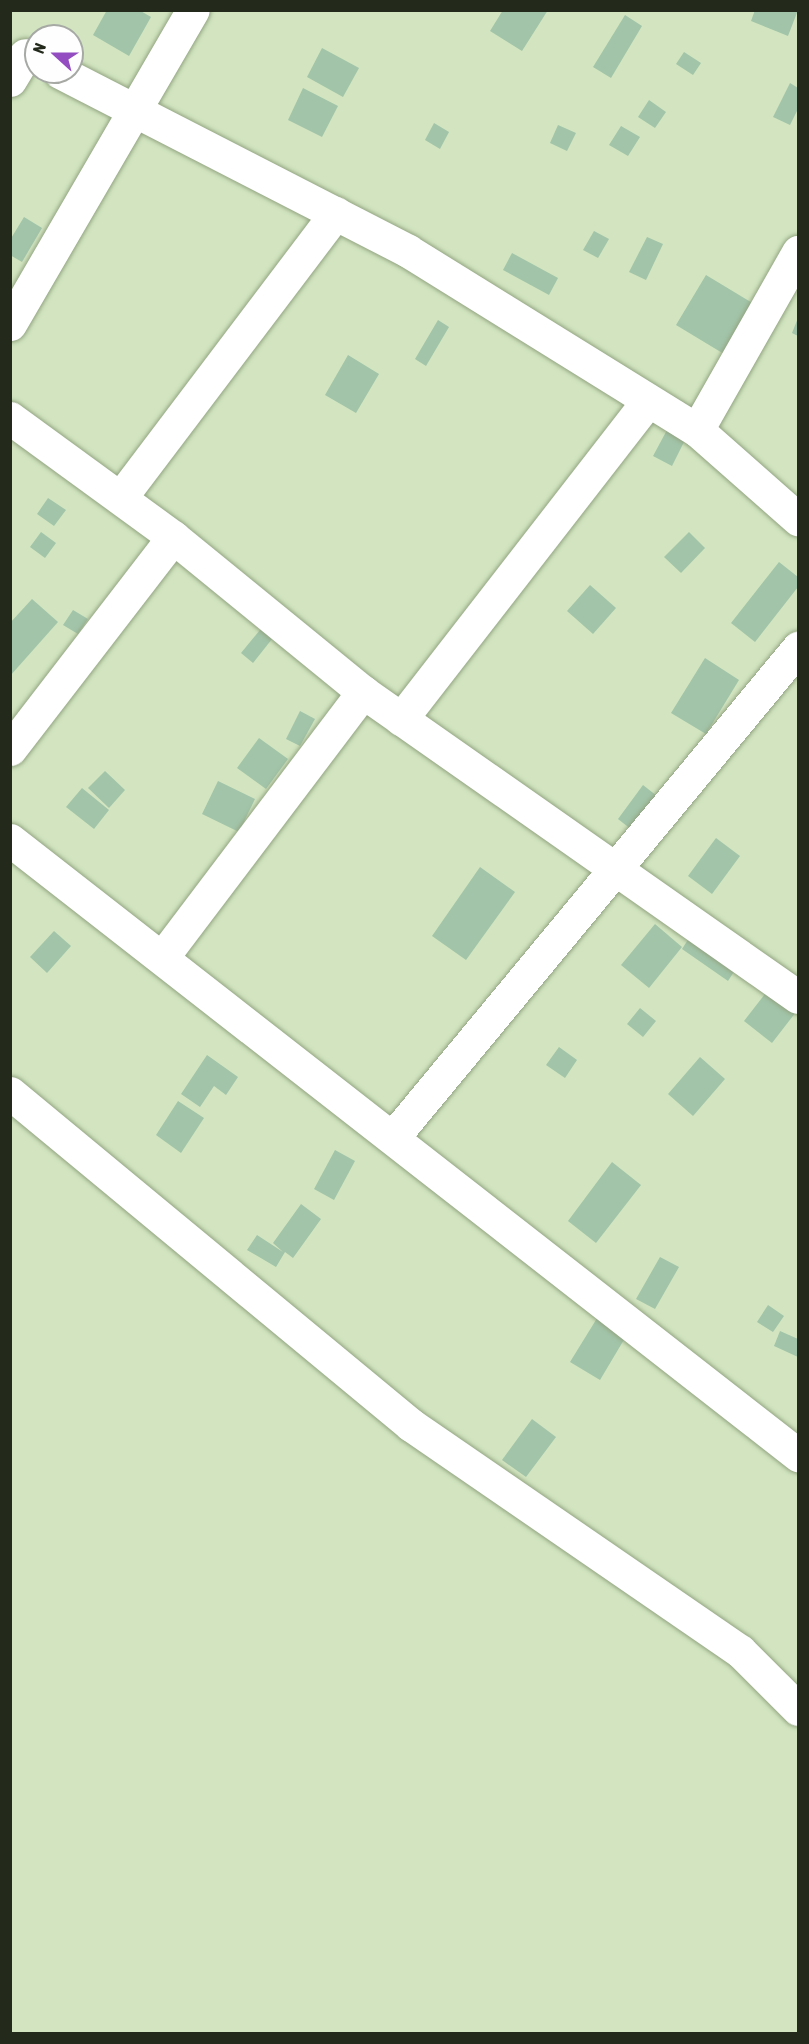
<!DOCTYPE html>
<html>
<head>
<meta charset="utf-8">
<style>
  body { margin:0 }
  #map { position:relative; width:809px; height:2044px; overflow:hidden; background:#d2e5c0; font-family:"Asap Condensed",sans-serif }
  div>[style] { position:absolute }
  .building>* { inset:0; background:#a2c4a8 }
  .roads { filter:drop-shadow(0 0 2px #92a481) drop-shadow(0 0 2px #92a481) }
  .minor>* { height:33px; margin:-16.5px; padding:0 16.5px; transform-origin:16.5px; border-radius:16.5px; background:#fff }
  span { translate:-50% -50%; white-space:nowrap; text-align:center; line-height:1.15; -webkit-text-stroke:5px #fefefe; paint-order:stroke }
  .frame { position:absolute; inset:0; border:12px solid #232a1c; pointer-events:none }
  .north { position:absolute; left:24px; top:24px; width:60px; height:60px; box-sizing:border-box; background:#fefefe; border:2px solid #a6a9a4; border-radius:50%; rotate:291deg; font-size:16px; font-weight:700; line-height:24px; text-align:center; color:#232a1c }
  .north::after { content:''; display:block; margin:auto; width:21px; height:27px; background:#944dc0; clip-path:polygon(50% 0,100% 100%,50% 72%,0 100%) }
</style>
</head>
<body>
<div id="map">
  <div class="building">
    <i style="clip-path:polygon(107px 10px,139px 10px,151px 17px,129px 56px,93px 35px)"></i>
    <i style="clip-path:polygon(503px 10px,548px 10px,522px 51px,490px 31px)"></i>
    <i style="clip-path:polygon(755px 10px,798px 10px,788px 36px,751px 21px)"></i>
    <i style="clip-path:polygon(625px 15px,642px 26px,611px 78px,593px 67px)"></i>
    <i style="clip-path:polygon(322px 48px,359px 68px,343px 97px,307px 77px)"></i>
    <i style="clip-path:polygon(684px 52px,701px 63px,693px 75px,676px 64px)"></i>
    <i style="clip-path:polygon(790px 83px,798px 88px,798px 109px,790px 125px,773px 117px)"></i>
    <i style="clip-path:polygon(303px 88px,338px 106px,322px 137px,288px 120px)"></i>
    <i style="clip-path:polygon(649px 100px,666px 112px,655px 128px,638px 117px)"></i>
    <i style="clip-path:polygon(434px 123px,449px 132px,440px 149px,425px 140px)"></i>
    <i style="clip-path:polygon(558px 125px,576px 133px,567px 151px,550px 143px)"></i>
    <i style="clip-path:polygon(621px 126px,640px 137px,628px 156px,609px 145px)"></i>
    <i style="clip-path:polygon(24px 217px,42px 228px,22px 262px,10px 255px,10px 240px)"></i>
    <i style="clip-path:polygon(594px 231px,609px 239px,598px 258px,583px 250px)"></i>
    <i style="clip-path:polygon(647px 237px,663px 244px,646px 280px,629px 272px)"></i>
    <i style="clip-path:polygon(512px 253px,558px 278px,549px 295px,503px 270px)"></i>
    <i style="clip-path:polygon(706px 275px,754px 304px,724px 354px,676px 325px)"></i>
    <i style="clip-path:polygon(798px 318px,798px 336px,792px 333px)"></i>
    <i style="clip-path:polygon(438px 320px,449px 327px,426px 366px,415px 359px)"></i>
    <i style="clip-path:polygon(348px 355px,379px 374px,356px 413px,325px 395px)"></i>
    <i style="clip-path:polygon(667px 430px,685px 440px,672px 466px,653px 456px)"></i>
    <i style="clip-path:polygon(48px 498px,66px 510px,54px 526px,37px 514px)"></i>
    <i style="clip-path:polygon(41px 532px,56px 543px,45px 558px,30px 547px)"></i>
    <i style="clip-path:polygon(689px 532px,705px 548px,681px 573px,664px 557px)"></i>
    <i style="clip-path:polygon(779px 562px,798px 577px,798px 587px,755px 642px,731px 623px)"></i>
    <i style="clip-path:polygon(590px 585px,616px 608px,593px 634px,567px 611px)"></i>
    <i style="clip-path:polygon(32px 599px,58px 622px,10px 676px,10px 623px)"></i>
    <i style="clip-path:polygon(73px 610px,88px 619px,78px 634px,63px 625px)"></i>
    <i style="clip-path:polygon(264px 625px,276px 634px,253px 663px,241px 653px)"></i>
    <i style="clip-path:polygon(705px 658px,739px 680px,706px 734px,671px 713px)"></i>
    <i style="clip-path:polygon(300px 711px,315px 719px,300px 746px,286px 739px)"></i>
    <i style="clip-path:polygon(259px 738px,288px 759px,266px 789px,237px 768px)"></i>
    <i style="clip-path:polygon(105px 771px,125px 790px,109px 808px,88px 788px)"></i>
    <i style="clip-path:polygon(218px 781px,255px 799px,239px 832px,202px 814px)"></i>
    <i style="clip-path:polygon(643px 785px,657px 796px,632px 830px,618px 819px)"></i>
    <i style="clip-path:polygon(82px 788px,109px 810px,94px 829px,66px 807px)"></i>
    <i style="clip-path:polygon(716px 838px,740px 856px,712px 894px,688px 876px)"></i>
    <i style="clip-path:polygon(480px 867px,515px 892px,466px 960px,432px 936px)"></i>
    <i style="clip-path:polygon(655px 924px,682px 947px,649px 988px,621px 965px)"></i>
    <i style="clip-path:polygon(54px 931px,71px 946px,47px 973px,30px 957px)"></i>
    <i style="clip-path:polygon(693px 932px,739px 964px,728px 981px,682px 949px)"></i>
    <i style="clip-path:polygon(768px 990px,796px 1012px,772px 1043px,744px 1021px)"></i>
    <i style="clip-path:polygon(640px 1008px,656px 1021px,643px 1037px,627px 1024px)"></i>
    <i style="clip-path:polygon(559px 1047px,577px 1060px,565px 1078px,546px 1065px)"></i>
    <i style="clip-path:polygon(207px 1055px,238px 1077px,226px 1095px,214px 1086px,200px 1107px,181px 1094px)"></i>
    <i style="clip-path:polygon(700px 1057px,725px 1079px,693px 1116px,668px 1094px)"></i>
    <i style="clip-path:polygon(178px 1101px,204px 1118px,181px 1153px,156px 1135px)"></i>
    <i style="clip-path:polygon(335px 1150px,355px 1161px,334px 1200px,314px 1189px)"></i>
    <i style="clip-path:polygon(612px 1162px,641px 1185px,596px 1243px,568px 1221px)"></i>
    <i style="clip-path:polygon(301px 1204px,321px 1219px,293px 1258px,285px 1252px,276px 1267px,247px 1250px,257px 1235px,283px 1252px,273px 1243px)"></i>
    <i style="clip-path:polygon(660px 1257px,679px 1267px,655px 1309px,636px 1299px)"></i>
    <i style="clip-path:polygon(768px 1305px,784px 1316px,773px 1332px,757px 1322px)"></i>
    <i style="clip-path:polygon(599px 1315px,628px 1333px,600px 1380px,570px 1362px)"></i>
    <i style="clip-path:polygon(780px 1331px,798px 1339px,798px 1357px,774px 1346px)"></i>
    <i style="clip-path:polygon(532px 1419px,556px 1437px,526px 1477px,502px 1460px)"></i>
  </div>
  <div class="roads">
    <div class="minor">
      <i style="left:60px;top:72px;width:391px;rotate:27.2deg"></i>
      <i style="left:408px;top:251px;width:340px;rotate:31.8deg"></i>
      <i style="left:697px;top:430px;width:135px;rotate:41.4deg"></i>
      <i style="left:10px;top:80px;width:29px;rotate:-59deg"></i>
      <i style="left:10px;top:324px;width:363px;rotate:-59.8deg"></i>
      <i style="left:10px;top:418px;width:202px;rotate:36.1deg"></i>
      <i style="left:173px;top:537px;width:245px;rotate:39.2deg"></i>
      <i style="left:363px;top:692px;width:531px;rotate:35.04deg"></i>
      <i style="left:697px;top:430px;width:205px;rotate:-60.4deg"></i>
      <i style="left:121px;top:497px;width:356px;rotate:-52.9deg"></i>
      <i style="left:401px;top:719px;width:403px;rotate:-52.2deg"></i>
      <i style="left:10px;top:749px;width:267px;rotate:-52.4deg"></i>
      <i style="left:10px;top:840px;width:1000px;rotate:37.97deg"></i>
      <i style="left:164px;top:955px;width:330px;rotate:-52.9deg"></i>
      <i style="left:10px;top:1093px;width:521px;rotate:39.62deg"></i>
      <i style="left:411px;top:1425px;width:399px;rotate:34.5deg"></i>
      <i style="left:740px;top:1651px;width:82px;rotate:45deg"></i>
      <i style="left:394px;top:1136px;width:634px;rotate:-50.38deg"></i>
    </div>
  </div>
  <div class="frame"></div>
  <div class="north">N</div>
</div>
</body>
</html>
